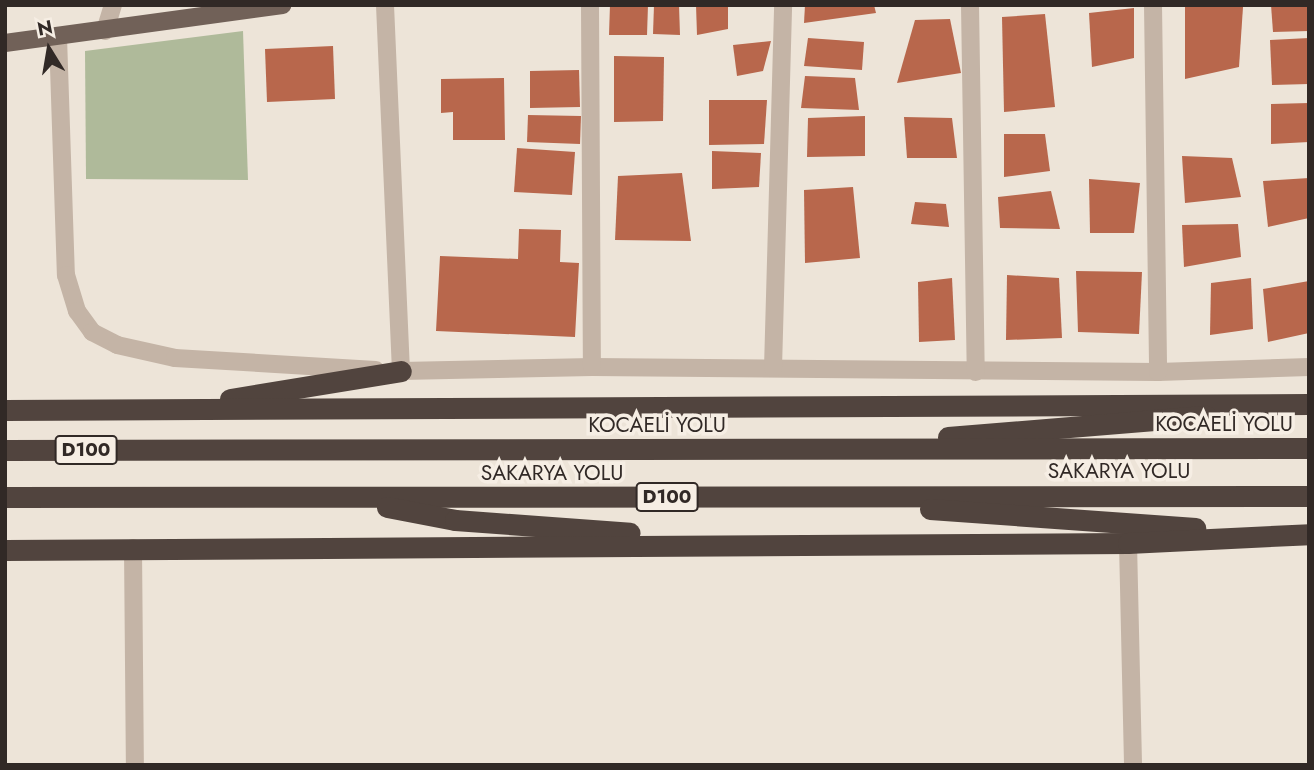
<!DOCTYPE html>
<html>
<head>
<meta charset="utf-8">
<style>
  body { margin:0 }
  #map { position:relative; width:1314px; height:770px; overflow:hidden; background:#ede4d8; font-family:Jost,sans-serif }
  div>[style] { position:absolute }
  .green>* { inset:0; background:#afba9a }
  .building>* { inset:0; background:#b8674c }
  .minor>* { height:18px; margin:-9px; padding:0 9px; transform-origin:9px; border-radius:9px; background:#c4b4a6 }
  .major>* { height:18px; margin:-9px; padding:0 9px; transform-origin:9px; border-radius:9px; background:#716158 }
  .highway>* { height:21px; margin:-10.5px; padding:0 10.5px; transform-origin:10.5px; border-radius:10.5px; background:#51443e }
  span { translate:-50% -50%; white-space:nowrap; text-align:center; line-height:1.15; -webkit-text-stroke:7px #f6eee4; paint-order:stroke }
  .shield-label span { padding:2px 5px; background:#f6eee4; border:2px solid; border-radius:5px; -webkit-text-stroke-width:0 }
  .shield-label { font-size:19px; color:#312926; font-weight:700 }
  .street-label { font-size:21px; color:#312926 }
  .frame { position:absolute; inset:0; border:7px solid #312926; pointer-events:none }
  .north { position:absolute; left:14px; top:14px; width:70px; height:70px; -webkit-text-stroke:5px #f6eee4; paint-order:stroke; rotate:349deg; font-size:19px; font-weight:700; line-height:28px; text-align:center; color:#312926 }
  .north::after { content:''; display:block; margin:auto; width:24px; height:32px; background:#312926; clip-path:polygon(50% 0,100% 100%,50% 72%,0 100%) }
</style>
</head>
<body>
<div id="map">
  <div class="green">
    <i style="clip-path:polygon(243px 31px,248px 180px,86px 179px,85px 51px)"></i>
  </div>
  <div class="building">
    <i style="clip-path:polygon(610px 5px,648px 5px,647px 35px,609px 35px)"></i>
    <i style="clip-path:polygon(654px 5px,679px 5px,680px 35px,653px 34px)"></i>
    <i style="clip-path:polygon(696px 5px,728px 5px,728px 29px,697px 35px)"></i>
    <i style="clip-path:polygon(805px 5px,874px 5px,876px 13px,804px 23px)"></i>
    <i style="clip-path:polygon(1185px 5px,1243px 7px,1239px 67px,1185px 79px)"></i>
    <i style="clip-path:polygon(1271px 5px,1309px 5px,1309px 31px,1273px 32px)"></i>
    <i style="clip-path:polygon(1134px 8px,1134px 58px,1092px 67px,1089px 13px)"></i>
    <i style="clip-path:polygon(1045px 14px,1055px 107px,1004px 112px,1002px 17px)"></i>
    <i style="clip-path:polygon(950px 19px,961px 73px,897px 83px,915px 20px)"></i>
    <i style="clip-path:polygon(808px 38px,864px 42px,862px 70px,804px 66px)"></i>
    <i style="clip-path:polygon(1309px 38px,1309px 84px,1272px 85px,1270px 40px)"></i>
    <i style="clip-path:polygon(771px 41px,763px 71px,737px 76px,733px 45px)"></i>
    <i style="clip-path:polygon(333px 46px,335px 99px,267px 102px,265px 49px)"></i>
    <i style="clip-path:polygon(614px 56px,664px 57px,663px 121px,614px 122px)"></i>
    <i style="clip-path:polygon(579px 70px,580px 107px,530px 108px,530px 71px)"></i>
    <i style="clip-path:polygon(805px 76px,855px 78px,859px 110px,801px 108px)"></i>
    <i style="clip-path:polygon(504px 78px,505px 140px,453px 140px,453px 112px,441px 113px,441px 79px)"></i>
    <i style="clip-path:polygon(709px 100px,767px 100px,764px 144px,709px 145px)"></i>
    <i style="clip-path:polygon(1309px 103px,1309px 142px,1271px 144px,1271px 104px)"></i>
    <i style="clip-path:polygon(528px 115px,581px 116px,580px 144px,527px 142px)"></i>
    <i style="clip-path:polygon(865px 116px,865px 156px,807px 157px,808px 118px)"></i>
    <i style="clip-path:polygon(904px 117px,952px 118px,957px 158px,907px 158px)"></i>
    <i style="clip-path:polygon(1004px 134px,1045px 134px,1050px 171px,1004px 177px)"></i>
    <i style="clip-path:polygon(517px 148px,575px 152px,572px 195px,514px 192px)"></i>
    <i style="clip-path:polygon(712px 151px,761px 153px,759px 187px,712px 189px)"></i>
    <i style="clip-path:polygon(1182px 156px,1232px 158px,1241px 197px,1185px 203px)"></i>
    <i style="clip-path:polygon(682px 173px,691px 241px,615px 240px,618px 176px)"></i>
    <i style="clip-path:polygon(1309px 178px,1309px 218px,1268px 227px,1263px 181px)"></i>
    <i style="clip-path:polygon(1089px 179px,1140px 183px,1134px 233px,1090px 233px)"></i>
    <i style="clip-path:polygon(853px 187px,860px 258px,805px 263px,804px 190px)"></i>
    <i style="clip-path:polygon(1051px 191px,1060px 229px,1000px 228px,998px 197px)"></i>
    <i style="clip-path:polygon(915px 202px,946px 204px,949px 227px,911px 224px)"></i>
    <i style="clip-path:polygon(1238px 224px,1241px 257px,1184px 267px,1182px 225px)"></i>
    <i style="clip-path:polygon(519px 229px,561px 230px,560px 262px,579px 263px,575px 337px,436px 331px,440px 256px,518px 259px)"></i>
    <i style="clip-path:polygon(1076px 271px,1142px 272px,1139px 334px,1078px 332px)"></i>
    <i style="clip-path:polygon(1007px 275px,1059px 278px,1062px 338px,1006px 340px)"></i>
    <i style="clip-path:polygon(952px 278px,955px 340px,919px 342px,918px 282px)"></i>
    <i style="clip-path:polygon(1251px 278px,1253px 329px,1210px 335px,1211px 283px)"></i>
    <i style="clip-path:polygon(1309px 281px,1309px 333px,1268px 342px,1263px 289px)"></i>
  </div>
  <div class="minor">
    <i style="left:385px;top:5px;width:366px;rotate:87.5deg"></i>
    <i style="left:401px;top:371px;width:191px;rotate:-1.2deg"></i>
    <i style="left:592px;top:367px;width:566px;rotate:0.51deg"></i>
    <i style="left:1158px;top:372px;width:151px;rotate:-1.9deg"></i>
    <i style="left:590px;top:5px;width:362px;rotate:89.7deg"></i>
    <i style="left:970px;top:5px;width:367px;rotate:89.1deg"></i>
    <i style="left:1153px;top:5px;width:367px;rotate:89.2deg"></i>
    <i style="left:105px;top:31px;width:27px;rotate:-73deg"></i>
    <i style="left:58px;top:37px;width:238px;rotate:88.1deg"></i>
    <i style="left:66px;top:275px;width:38px;rotate:73deg"></i>
    <i style="left:77px;top:311px;width:26px;rotate:54deg"></i>
    <i style="left:92px;top:332px;width:28px;rotate:27deg"></i>
    <i style="left:117px;top:345px;width:59px;rotate:12.6deg"></i>
    <i style="left:175px;top:358px;width:201px;rotate:3.4deg"></i>
    <i style="left:773px;top:368px;width:363px;rotate:-88.4deg"></i>
    <i style="left:1128px;top:543px;width:222px;rotate:88.7deg"></i>
    <i style="left:133px;top:548px;width:217px;rotate:89.5deg"></i>
  </div>
  <div class="major">
    <i style="left:5px;top:43px;width:280px;rotate:-7.8deg"></i>
  </div>
  <div class="highway">
    <i style="left:230px;top:399px;width:173px;rotate:-9.3deg"></i>
    <i style="left:5px;top:410px;width:1304px;rotate:-0.26deg"></i>
    <i style="left:948px;top:437px;width:259px;rotate:-4.7deg"></i>
    <i style="left:5px;top:450px;width:1304px;rotate:-0.09deg"></i>
    <i style="left:5px;top:497px;width:1304px;rotate:-0.04deg"></i>
    <i style="left:387px;top:507px;width:69px;rotate:10.8deg"></i>
    <i style="left:455px;top:520px;width:175px;rotate:4.2deg"></i>
    <i style="left:930px;top:509px;width:266px;rotate:4.1deg"></i>
    <i style="left:5px;top:550px;width:1123px;rotate:-0.36deg"></i>
    <i style="left:1128px;top:543px;width:181px;rotate:-2.8deg"></i>
  </div>
  <div class="shield-label">
    <span style="left:86px;top:450px">D100</span>
    <span style="left:667px;top:497px">D100</span>
  </div>
  <div class="street-label">
    <span style="left:1224px;top:424px">KOCAELİ YOLU</span>
    <span style="left:657px;top:425px">KOCAELİ YOLU</span>
    <span style="left:1119px;top:471px">SAKARYA YOLU</span>
    <span style="left:552px;top:473px">SAKARYA YOLU</span>
  </div>
  <div class="frame"></div>
  <div class="north">N</div>
</div>
</body>
</html>
